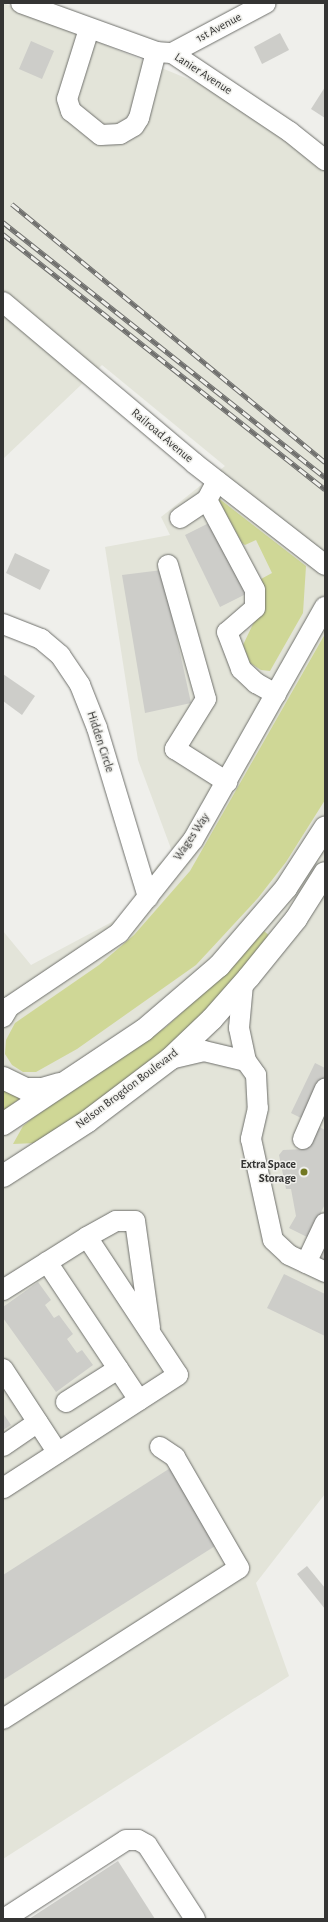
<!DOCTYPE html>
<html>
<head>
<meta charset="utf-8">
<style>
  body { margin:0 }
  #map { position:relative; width:328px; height:1922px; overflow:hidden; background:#efefeb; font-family:"Alegreya Sans",sans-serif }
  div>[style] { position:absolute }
  .built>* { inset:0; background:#e3e4d9 }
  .green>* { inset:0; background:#cfd796 }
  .building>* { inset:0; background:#cdcdc9 }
  .roads { filter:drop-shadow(0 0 1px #6f706c) drop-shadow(0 0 1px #6f706c) }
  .minor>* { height:20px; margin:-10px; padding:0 10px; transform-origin:10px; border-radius:10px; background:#fff }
  .highway>* { height:22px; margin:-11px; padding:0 11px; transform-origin:11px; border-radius:11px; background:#fff }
  .rail>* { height:4.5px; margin-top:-2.25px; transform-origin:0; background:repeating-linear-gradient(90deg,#efefeb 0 9px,#6f6f6d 0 18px); box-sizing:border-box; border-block:1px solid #6f6f6d }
  .dots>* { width:11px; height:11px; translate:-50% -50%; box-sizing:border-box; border:2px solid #efefeb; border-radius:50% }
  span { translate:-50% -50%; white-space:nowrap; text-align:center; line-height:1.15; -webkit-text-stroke:3px #efefeb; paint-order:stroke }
  .street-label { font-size:12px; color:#343433 }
  .poi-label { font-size:12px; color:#343433; font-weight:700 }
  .right { translate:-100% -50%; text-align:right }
  .frame { position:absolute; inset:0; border:4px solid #343433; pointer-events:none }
</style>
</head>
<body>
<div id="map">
  <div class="built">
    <i style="clip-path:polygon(3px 3px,203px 85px,325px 163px,325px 1494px,256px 1583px,289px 1676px,3px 1859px,3px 931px,31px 965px,123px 916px,158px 864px,173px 854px,138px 760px,105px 547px,170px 535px,161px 517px,225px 466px,102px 365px,3px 459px)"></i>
  </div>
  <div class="green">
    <i style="clip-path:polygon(217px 497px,306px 566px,303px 613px,270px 671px,261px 670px,250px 663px,243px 645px,264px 601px,265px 588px,261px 579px,272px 573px,256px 540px,245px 545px,242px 543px)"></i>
    <i style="clip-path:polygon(325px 634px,325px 800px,286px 862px,258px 898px,196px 965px,77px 1049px,36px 1072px,23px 1072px,12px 1065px,5px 1054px,6px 1040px,15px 1023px,99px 965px,134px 935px,190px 871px)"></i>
    <i style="clip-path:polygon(264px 931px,271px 937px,208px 1011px,129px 1081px,36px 1143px,13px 1144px,23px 1126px,34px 1117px,166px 1027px,235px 964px)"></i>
    <i style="clip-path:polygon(3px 1087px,22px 1097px,3px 1111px)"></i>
  </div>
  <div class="building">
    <i style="clip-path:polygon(280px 33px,289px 50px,262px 64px,254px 47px)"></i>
    <i style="clip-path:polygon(31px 41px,54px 51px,42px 79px,19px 69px)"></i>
    <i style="clip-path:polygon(325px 87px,325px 118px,311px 109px)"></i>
    <i style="clip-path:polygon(213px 521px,248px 593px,220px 607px,185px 535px)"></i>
    <i style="clip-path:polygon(15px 553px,50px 570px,40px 590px,6px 573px)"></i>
    <i style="clip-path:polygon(162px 570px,191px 703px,145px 713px,122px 575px)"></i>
    <i style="clip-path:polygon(3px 674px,35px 696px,22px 715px,3px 701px)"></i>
    <i style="clip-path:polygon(315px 1063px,325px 1068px,325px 1079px,305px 1120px,291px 1113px)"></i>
    <i style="clip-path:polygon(316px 1125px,325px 1130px,325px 1204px,309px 1238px,289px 1228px,296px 1216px,291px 1189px,286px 1189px,279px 1155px,283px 1150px,305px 1149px)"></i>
    <i style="clip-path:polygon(325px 1247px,325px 1266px,317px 1263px)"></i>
    <i style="clip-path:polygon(284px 1274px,325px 1294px,325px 1336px,267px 1308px)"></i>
    <i style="clip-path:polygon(38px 1282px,51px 1300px,45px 1305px,54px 1318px,59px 1315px,73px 1334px,67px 1339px,77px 1353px,82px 1350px,93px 1365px,56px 1392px,3px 1318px,3px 1307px)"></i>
    <i style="clip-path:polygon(3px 1413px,11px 1425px,3px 1430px)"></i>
    <i style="clip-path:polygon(175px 1465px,223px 1541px,3px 1680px,3px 1575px)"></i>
    <i style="clip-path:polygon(307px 1566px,325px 1588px,325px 1609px,297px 1574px)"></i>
    <i style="clip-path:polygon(118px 1861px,155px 1919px,29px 1919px)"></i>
  </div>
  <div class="roads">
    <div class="minor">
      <i style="left:21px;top:3px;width:144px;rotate:19.9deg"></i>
      <i style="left:156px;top:52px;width:16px;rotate:4deg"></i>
      <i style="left:172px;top:53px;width:142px;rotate:33.8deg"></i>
      <i style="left:290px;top:132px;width:45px;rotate:38.7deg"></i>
      <i style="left:89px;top:29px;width:73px;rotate:107.4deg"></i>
      <i style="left:67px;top:99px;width:13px;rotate:72deg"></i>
      <i style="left:71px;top:111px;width:38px;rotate:39deg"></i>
      <i style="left:101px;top:135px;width:19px;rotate:-3deg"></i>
      <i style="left:120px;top:134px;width:16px;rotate:-30deg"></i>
      <i style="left:134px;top:126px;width:9px;rotate:-58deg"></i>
      <i style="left:139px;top:118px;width:68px;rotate:-75.6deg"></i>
      <i style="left:172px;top:53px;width:106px;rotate:-28deg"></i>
      <i style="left:3px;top:302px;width:250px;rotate:40.1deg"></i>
      <i style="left:194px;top:463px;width:166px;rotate:37.9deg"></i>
      <i style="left:217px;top:481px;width:21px;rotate:118deg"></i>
      <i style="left:207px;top:500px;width:102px;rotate:61.9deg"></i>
      <i style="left:255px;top:590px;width:18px;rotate:90deg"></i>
      <i style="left:255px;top:608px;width:37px;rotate:139deg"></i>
      <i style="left:227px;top:632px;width:40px;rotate:69deg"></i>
      <i style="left:241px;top:669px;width:21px;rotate:43deg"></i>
      <i style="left:256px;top:683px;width:23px;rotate:29deg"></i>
      <i style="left:180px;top:518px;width:32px;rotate:-34deg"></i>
      <i style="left:168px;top:565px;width:139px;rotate:74.2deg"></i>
      <i style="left:206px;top:699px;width:59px;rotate:121.8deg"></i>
      <i style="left:175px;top:749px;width:62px;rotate:32.4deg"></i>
      <i style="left:3px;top:624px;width:41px;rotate:21.5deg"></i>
      <i style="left:41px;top:639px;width:25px;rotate:40deg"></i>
      <i style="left:60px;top:655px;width:36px;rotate:56deg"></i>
      <i style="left:80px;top:685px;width:46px;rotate:68.4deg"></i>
      <i style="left:97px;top:728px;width:177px;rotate:73.2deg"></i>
      <i style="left:243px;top:984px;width:44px;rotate:95.2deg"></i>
      <i style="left:239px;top:1028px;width:34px;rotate:78deg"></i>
      <i style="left:246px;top:1061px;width:17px;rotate:54deg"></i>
      <i style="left:256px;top:1075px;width:33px;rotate:87deg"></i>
      <i style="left:258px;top:1108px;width:32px;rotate:103deg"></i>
      <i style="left:251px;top:1139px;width:103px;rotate:77.7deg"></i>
      <i style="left:273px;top:1240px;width:22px;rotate:43deg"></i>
      <i style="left:289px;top:1255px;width:40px;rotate:25deg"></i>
      <i style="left:3px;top:1017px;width:12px;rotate:-59deg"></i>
      <i style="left:9px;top:1007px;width:133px;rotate:-33.9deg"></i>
      <i style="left:119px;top:933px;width:119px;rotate:-51.5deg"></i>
      <i style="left:193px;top:840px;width:268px;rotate:-60.5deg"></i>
      <i style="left:170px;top:1059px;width:35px;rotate:-13deg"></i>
      <i style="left:204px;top:1051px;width:43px;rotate:13.4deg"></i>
      <i style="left:303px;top:1139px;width:55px;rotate:-66.3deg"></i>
      <i style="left:87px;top:1237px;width:33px;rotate:-29deg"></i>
      <i style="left:116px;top:1221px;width:19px"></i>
      <i style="left:135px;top:1221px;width:108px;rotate:82deg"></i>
      <i style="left:47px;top:1262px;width:166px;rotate:56.3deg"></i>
      <i style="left:306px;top:1263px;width:44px;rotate:-64.6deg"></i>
      <i style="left:3px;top:1290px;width:99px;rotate:-32.2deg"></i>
      <i style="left:87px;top:1237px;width:165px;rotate:56.6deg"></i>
      <i style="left:178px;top:1375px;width:208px;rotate:147.1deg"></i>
      <i style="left:3px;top:1369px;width:100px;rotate:56.8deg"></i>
      <i style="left:66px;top:1402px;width:62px;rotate:-32.4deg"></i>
      <i style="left:3px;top:1446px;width:42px;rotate:-34.4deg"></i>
      <i style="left:3px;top:1719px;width:280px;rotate:-32.6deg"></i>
      <i style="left:239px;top:1568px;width:128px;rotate:-120deg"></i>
      <i style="left:175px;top:1457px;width:18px;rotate:-146deg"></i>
      <i style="left:4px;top:1919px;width:145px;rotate:-32.9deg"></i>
      <i style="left:126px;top:1840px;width:12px"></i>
      <i style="left:138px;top:1840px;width:10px;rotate:29deg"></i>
      <i style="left:147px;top:1845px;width:88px;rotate:57deg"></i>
    </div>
    <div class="highway">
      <i style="left:3px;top:1078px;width:25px;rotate:26deg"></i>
      <i style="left:26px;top:1089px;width:16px"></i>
      <i style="left:42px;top:1089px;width:18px;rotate:-16deg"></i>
      <i style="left:3px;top:1124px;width:169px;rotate:-33.7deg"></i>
      <i style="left:144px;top:1030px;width:99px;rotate:-40.5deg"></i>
      <i style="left:219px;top:966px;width:103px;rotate:-49.3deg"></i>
      <i style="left:286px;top:888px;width:72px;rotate:-57deg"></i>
      <i style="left:3px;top:1176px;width:101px;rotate:-32.9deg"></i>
      <i style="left:88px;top:1121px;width:103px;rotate:-37.1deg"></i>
      <i style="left:170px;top:1059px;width:58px;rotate:-43.6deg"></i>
      <i style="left:212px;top:1019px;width:56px;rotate:-48.6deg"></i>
      <i style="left:249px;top:977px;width:75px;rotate:-51deg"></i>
      <i style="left:296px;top:919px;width:54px;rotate:-57.8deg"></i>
    </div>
  </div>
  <div class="rail">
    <i style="left:12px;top:204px;width:406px;rotate:39.5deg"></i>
    <i style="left:3px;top:222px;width:411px;rotate:38.4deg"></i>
    <i style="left:3px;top:234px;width:411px;rotate:38.4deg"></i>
  </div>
  <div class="dots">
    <i style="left:304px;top:1172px;background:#727822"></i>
  </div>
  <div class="street-label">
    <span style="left:219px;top:28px;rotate:-28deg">1st Avenue</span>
    <span style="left:203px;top:74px;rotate:33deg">Lanier Avenue</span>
    <span style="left:162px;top:436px;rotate:40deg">Railroad Avenue</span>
    <span style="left:100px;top:742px;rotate:72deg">Hidden Circle</span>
    <span style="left:192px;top:837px;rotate:-56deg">Wages Way</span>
    <span style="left:127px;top:1089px;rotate:-37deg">Nelson Brogdon Boulevard</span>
  </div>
  <div class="poi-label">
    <span class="right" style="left:296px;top:1172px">Extra Space<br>Storage</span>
  </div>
  <div class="frame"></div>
</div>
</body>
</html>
